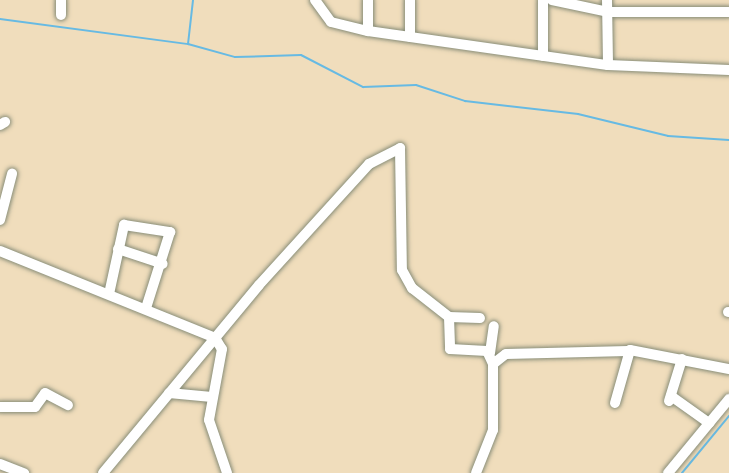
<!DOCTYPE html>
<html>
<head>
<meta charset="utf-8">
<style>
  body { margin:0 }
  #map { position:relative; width:729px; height:473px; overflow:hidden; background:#f0ddbc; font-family:Mynerve,sans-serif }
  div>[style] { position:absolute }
  .stream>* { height:2px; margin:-1px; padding:0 1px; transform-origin:1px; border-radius:1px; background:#67bae3 }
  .roads { filter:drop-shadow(0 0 2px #888d78) drop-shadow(0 0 2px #888d78) }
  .minor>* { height:10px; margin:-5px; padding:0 5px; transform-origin:5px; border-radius:5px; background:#fff }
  span { translate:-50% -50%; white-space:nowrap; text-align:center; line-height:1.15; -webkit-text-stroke:5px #fcf5e5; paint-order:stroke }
</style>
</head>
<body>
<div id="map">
  <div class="stream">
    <i style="left:0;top:19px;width:190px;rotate:7.6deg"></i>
    <i style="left:188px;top:44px;width:49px;rotate:15.5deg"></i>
    <i style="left:235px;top:57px;width:66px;rotate:-1.7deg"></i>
    <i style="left:301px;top:55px;width:70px;rotate:27.3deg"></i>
    <i style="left:363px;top:87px;width:53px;rotate:-2.2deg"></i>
    <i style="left:416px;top:85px;width:52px;rotate:18.1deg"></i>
    <i style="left:465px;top:101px;width:114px;rotate:6.6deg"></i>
    <i style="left:578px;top:114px;width:93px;rotate:13.7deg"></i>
    <i style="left:668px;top:136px;width:61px;rotate:3.8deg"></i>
    <i style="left:188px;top:44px;width:44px;rotate:-83.5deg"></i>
    <i style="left:682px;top:473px;width:74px;rotate:-50.5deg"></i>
  </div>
  <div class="roads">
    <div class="minor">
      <i style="left:61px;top:0;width:15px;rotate:90deg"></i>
      <i style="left:315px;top:0;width:27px;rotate:54deg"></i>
      <i style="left:331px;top:22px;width:38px;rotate:14deg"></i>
      <i style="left:368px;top:31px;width:242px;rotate:8.1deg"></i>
      <i style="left:608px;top:65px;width:121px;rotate:2.4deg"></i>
      <i style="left:368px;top:0;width:31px;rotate:90deg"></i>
      <i style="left:410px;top:0;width:37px;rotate:90deg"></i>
      <i style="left:543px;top:0;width:56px;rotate:90deg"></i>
      <i style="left:552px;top:0;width:57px;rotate:12.1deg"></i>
      <i style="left:608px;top:12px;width:121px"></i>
      <i style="left:607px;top:0;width:65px;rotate:89.1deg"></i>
      <i style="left:0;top:125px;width:6px;rotate:-31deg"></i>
      <i style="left:0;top:220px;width:48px;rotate:-75.4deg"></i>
      <i style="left:118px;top:249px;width:47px;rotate:18.4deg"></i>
      <i style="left:0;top:251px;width:232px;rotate:22deg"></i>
      <i style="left:215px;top:338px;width:13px;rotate:58deg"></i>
      <i style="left:222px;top:349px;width:72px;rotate:100.4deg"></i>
      <i style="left:209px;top:420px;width:56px;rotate:71.2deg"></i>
      <i style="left:109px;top:294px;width:71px;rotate:-77.7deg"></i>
      <i style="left:124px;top:225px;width:47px;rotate:8.7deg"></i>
      <i style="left:170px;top:232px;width:80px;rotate:107.5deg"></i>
      <i style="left:728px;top:312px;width:1px"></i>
      <i style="left:449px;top:317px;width:32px;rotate:88deg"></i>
      <i style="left:450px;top:349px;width:37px;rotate:3deg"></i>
      <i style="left:487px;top:351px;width:14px;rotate:65deg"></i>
      <i style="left:493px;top:364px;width:66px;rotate:90deg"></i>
      <i style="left:493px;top:430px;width:46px;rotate:111.6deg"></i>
      <i style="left:449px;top:317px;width:31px;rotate:2deg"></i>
      <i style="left:490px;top:353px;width:27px;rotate:-82deg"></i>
      <i style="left:493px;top:364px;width:16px;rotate:-38deg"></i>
      <i style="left:506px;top:354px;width:122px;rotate:-1.4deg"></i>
      <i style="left:169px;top:393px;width:43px;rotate:5.3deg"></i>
      <i style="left:671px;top:396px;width:47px;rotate:35.4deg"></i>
      <i style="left:669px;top:401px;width:44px;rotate:-72.8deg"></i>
      <i style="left:615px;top:403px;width:55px;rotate:-74.2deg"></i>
      <i style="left:630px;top:350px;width:101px;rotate:10.9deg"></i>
      <i style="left:0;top:407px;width:35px"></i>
      <i style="left:35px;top:407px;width:17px;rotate:-54deg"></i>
      <i style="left:45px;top:393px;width:26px;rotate:28deg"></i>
      <i style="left:0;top:464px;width:26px;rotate:21deg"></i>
      <i style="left:103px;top:473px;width:244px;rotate:-50.3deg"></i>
      <i style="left:259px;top:285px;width:164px;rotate:-47.7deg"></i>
      <i style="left:369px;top:164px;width:35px;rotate:-27deg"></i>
      <i style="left:400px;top:148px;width:122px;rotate:89.1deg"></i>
      <i style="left:402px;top:270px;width:21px;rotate:61deg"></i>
      <i style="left:412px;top:288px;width:47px;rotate:38.1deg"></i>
      <i style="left:668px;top:473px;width:96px;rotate:-50.5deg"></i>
    </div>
  </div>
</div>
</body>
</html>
